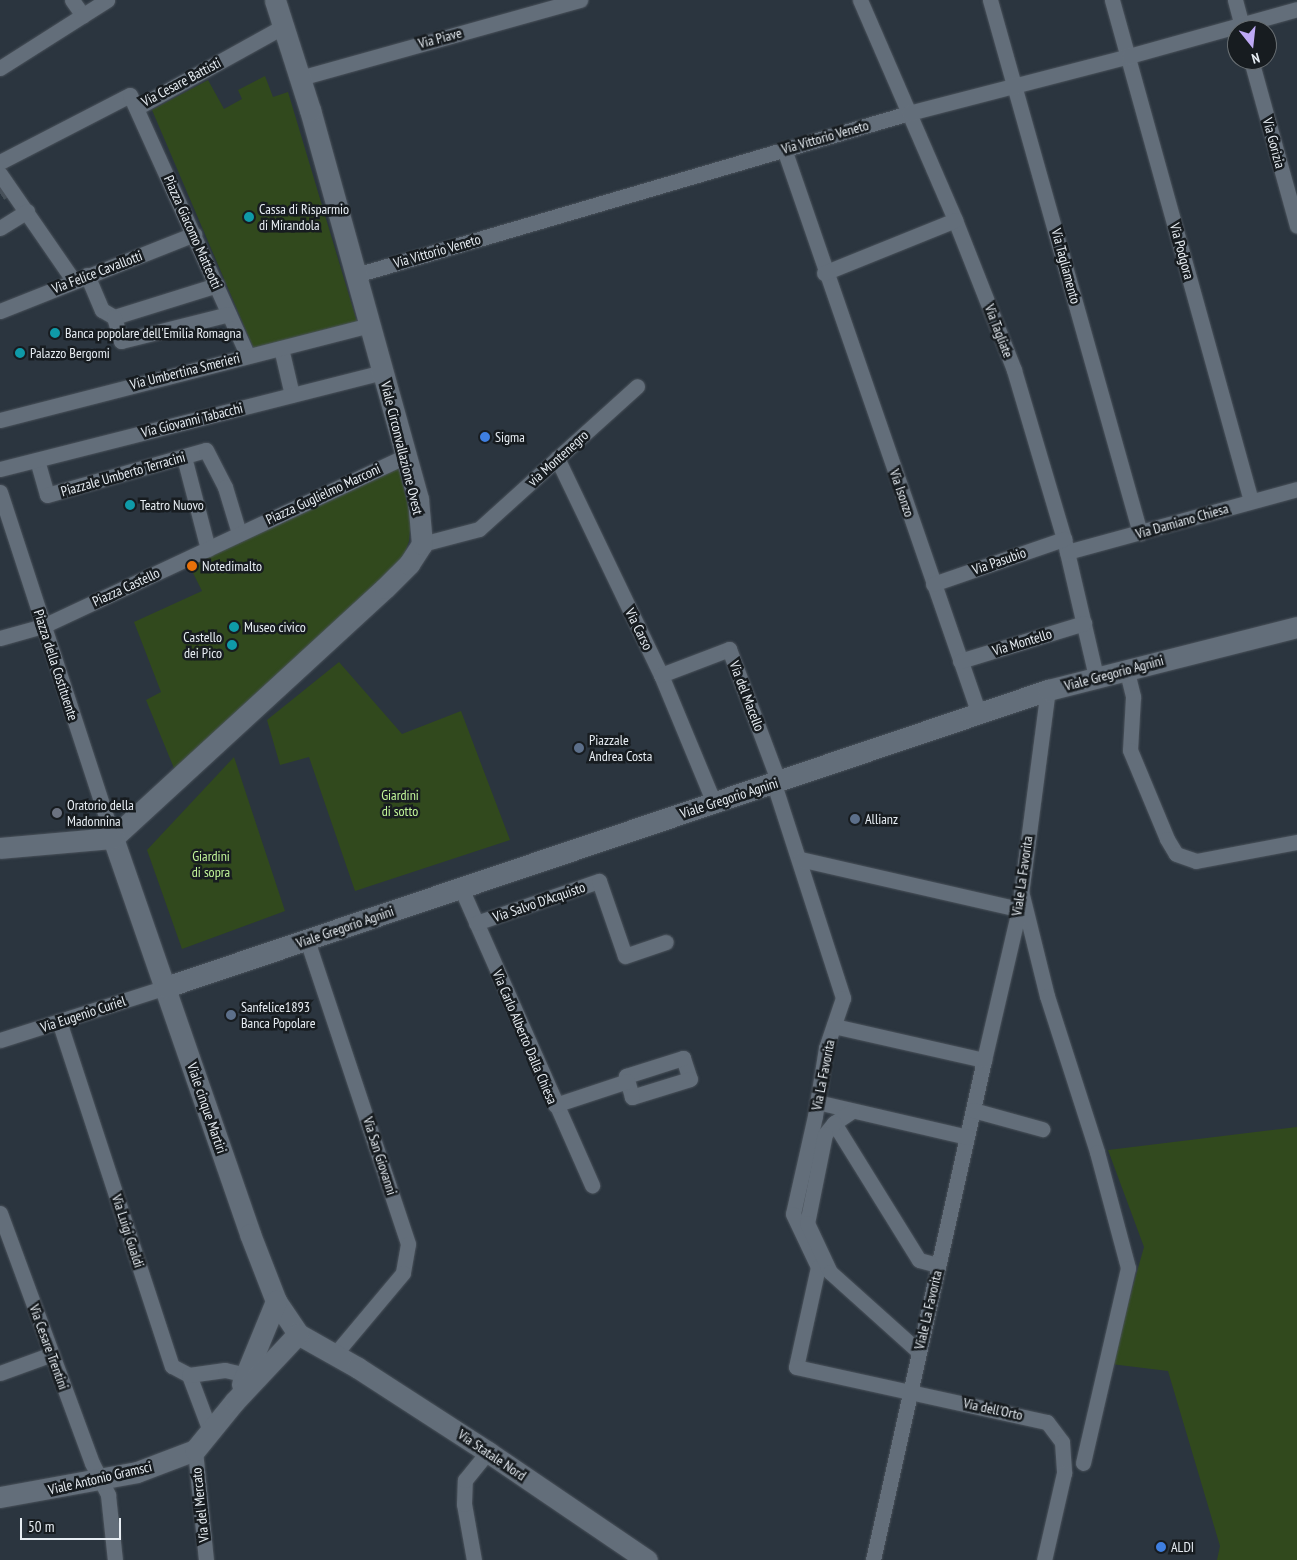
<!DOCTYPE html>
<html>
<head>
<meta charset="utf-8">
<style>
  body { margin:0 }
  #map { position:relative; width:1297px; height:1560px; overflow:hidden; background:#2b353f; font-family:"PT Sans Narrow",sans-serif }
  div>[style] { position:absolute }
  .green>* { inset:0; background:#31491d }
  .street-tunnel>* { height:15px; margin-top:-7.5px; transform-origin:0; background:repeating-linear-gradient(90deg,#47515a 0 15px,transparent 0 23px) }
  .roads { filter:drop-shadow(0 0 1px #4a525b) drop-shadow(0 0 1px #4a525b) }
  .street>* { height:15px; margin:-7.5px; padding:0 7.5px; transform-origin:7.5px; border-radius:7.5px; background:#636e7a }
  .secondary>* { height:21px; margin:-10.5px; padding:0 10.5px; transform-origin:10.5px; border-radius:10.5px; background:#636e7a }
  .dots>* { width:14px; height:14px; translate:-50% -50%; box-sizing:border-box; border:2px solid #171c20; border-radius:50% }
  span { translate:-50% -50%; white-space:nowrap; text-align:center; line-height:1.15; -webkit-text-stroke:5px #171c20; paint-order:stroke }
  .street-label { font-size:14px; color:#e7edf3 }
  .poi-label { font-size:14px; color:#e7edf3 }
  .left { translate:0 -50%; text-align:left }
  .right { translate:-100% -50%; text-align:right }
  .park-label { font-size:14px; color:#c1f599 }
  .north { position:absolute; left:1227px; top:20px; width:50px; height:50px; box-sizing:border-box; background:#171c20; border:1px solid #6a7074; border-radius:50%; rotate:164deg; font-size:14px; font-weight:700; line-height:20px; text-align:center; color:#e7edf3 }
  .north::after { content:''; display:block; margin:auto; width:18px; height:22px; background:#bea9f5; clip-path:polygon(50% 0,100% 100%,50% 72%,0 100%) }
  .scale { position:absolute; left:20px; top:1518px; width:101px; height:22px; box-sizing:border-box; border:2px solid #e7edf3; border-top:0; padding-left:6px; font-size:15px; line-height:18px; white-space:nowrap; color:#e7edf3; -webkit-text-stroke:4px #171c20; paint-order:stroke }
</style>
</head>
<body>
<div id="map">
  <div class="green">
    <i style="clip-path:polygon(265px 76px,273px 97px,288px 92px,357px 322px,254px 349px,152px 110px,208px 80px,224px 109px,242px 99px,238px 90px)"></i>
    <i style="clip-path:polygon(398px 464px,411px 519px,409px 541px,402px 561px,178px 778px,146px 700px,161px 692px,134px 622px,202px 591px,186px 559px)"></i>
    <i style="clip-path:polygon(339px 662px,402px 734px,461px 711px,510px 840px,355px 891px,309px 757px,280px 765px,267px 720px)"></i>
    <i style="clip-path:polygon(234px 757px,285px 911px,182px 949px,147px 850px)"></i>
    <i style="clip-path:polygon(1297px 1127px,1297px 1560px,1217px 1560px,1220px 1546px,1168px 1371px,1111px 1364px,1144px 1247px,1108px 1150px)"></i>
  </div>
  <div class="street-tunnel">
    <i style="left:0;top:193px;width:11px;rotate:-34deg"></i>
  </div>
  <div class="roads">
    <div class="street">
      <i style="left:72px;top:0;width:19px;rotate:55deg"></i>
      <i style="left:860px;top:0;width:240px;rotate:66.6deg"></i>
      <i style="left:955px;top:220px;width:161px;rotate:68.5deg"></i>
      <i style="left:1014px;top:370px;width:176px;rotate:73.5deg"></i>
      <i style="left:1064px;top:539px;width:142px;rotate:76.9deg"></i>
      <i style="left:990px;top:0;width:554px;rotate:74.28deg"></i>
      <i style="left:1112px;top:0;width:520px;rotate:74.49deg"></i>
      <i style="left:1235px;top:0;width:31px;rotate:75deg"></i>
      <i style="left:1251px;top:60px;width:172px;rotate:74.5deg"></i>
      <i style="left:0;top:68px;width:127px;rotate:-32.4deg"></i>
      <i style="left:300px;top:78px;width:291px;rotate:-15.6deg"></i>
      <i style="left:138px;top:107px;width:167px;rotate:-29deg"></i>
      <i style="left:784px;top:149px;width:598px;rotate:70.96deg"></i>
      <i style="left:0;top:162px;width:146px;rotate:-27.3deg"></i>
      <i style="left:130px;top:95px;width:286px;rotate:65.7deg"></i>
      <i style="left:0;top:174px;width:129px;rotate:55.4deg"></i>
      <i style="left:0;top:228px;width:32px;rotate:-32deg"></i>
      <i style="left:824px;top:273px;width:141px;rotate:-22deg"></i>
      <i style="left:87px;top:275px;width:38px;rotate:67deg"></i>
      <i style="left:102px;top:310px;width:14px;rotate:30deg"></i>
      <i style="left:356px;top:275px;width:576px;rotate:-16.33deg"></i>
      <i style="left:909px;top:113px;width:227px;rotate:-14.5deg"></i>
      <i style="left:1129px;top:56px;width:174px;rotate:-15.6deg"></i>
      <i style="left:217px;top:285px;width:108px;rotate:162.7deg"></i>
      <i style="left:114px;top:317px;width:25px;rotate:74deg"></i>
      <i style="left:121px;top:341px;width:111px;rotate:-14deg"></i>
      <i style="left:0;top:311px;width:209px;rotate:-21.6deg"></i>
      <i style="left:281px;top:348px;width:48px;rotate:76.8deg"></i>
      <i style="left:0;top:420px;width:383px;rotate:-14.4deg"></i>
      <i style="left:184px;top:457px;width:95px;rotate:75.4deg"></i>
      <i style="left:557px;top:458px;width:241px;rotate:64.4deg"></i>
      <i style="left:661px;top:675px;width:139px;rotate:67.5deg"></i>
      <i style="left:37px;top:460px;width:36px;rotate:74deg"></i>
      <i style="left:47px;top:495px;width:165px;rotate:-15.8deg"></i>
      <i style="left:206px;top:450px;width:42px;rotate:62.8deg"></i>
      <i style="left:225px;top:487px;width:48px;rotate:73.1deg"></i>
      <i style="left:0;top:469px;width:395px;rotate:-14.2deg"></i>
      <i style="left:0;top:492px;width:364px;rotate:71.9deg"></i>
      <i style="left:422px;top:544px;width:59px;rotate:-14.7deg"></i>
      <i style="left:479px;top:529px;width:213px;rotate:-42.1deg"></i>
      <i style="left:1067px;top:552px;width:238px;rotate:-15.3deg"></i>
      <i style="left:933px;top:584px;width:139px;rotate:-19deg"></i>
      <i style="left:0;top:638px;width:45px;rotate:-15.6deg"></i>
      <i style="left:43px;top:626px;width:401px;rotate:-25.1deg"></i>
      <i style="left:960px;top:661px;width:130px;rotate:-17deg"></i>
      <i style="left:1126px;top:668px;width:30px;rotate:76deg"></i>
      <i style="left:1133px;top:697px;width:53px;rotate:93.2deg"></i>
      <i style="left:1130px;top:750px;width:96px;rotate:67.4deg"></i>
      <i style="left:1167px;top:839px;width:17px;rotate:59deg"></i>
      <i style="left:1176px;top:854px;width:21px;rotate:19deg"></i>
      <i style="left:1196px;top:861px;width:103px;rotate:-10.7deg"></i>
      <i style="left:661px;top:675px;width:73px;rotate:-20.9deg"></i>
      <i style="left:729px;top:649px;width:143px;rotate:69.5deg"></i>
      <i style="left:774px;top:784px;width:225px;rotate:72.1deg"></i>
      <i style="left:843px;top:998px;width:53px;rotate:108.8deg"></i>
      <i style="left:826px;top:1048px;width:69px;rotate:99.2deg"></i>
      <i style="left:815px;top:1116px;width:100px;rotate:102.7deg"></i>
      <i style="left:793px;top:1214px;width:59px;rotate:64.7deg"></i>
      <i style="left:818px;top:1267px;width:102px;rotate:102.4deg"></i>
      <i style="left:796px;top:1367px;width:257px;rotate:12.4deg"></i>
      <i style="left:1047px;top:1422px;width:25px;rotate:53deg"></i>
      <i style="left:1062px;top:1442px;width:31px;rotate:86deg"></i>
      <i style="left:1064px;top:1473px;width:89px;rotate:102.9deg"></i>
      <i style="left:800px;top:859px;width:225px;rotate:12.9deg"></i>
      <i style="left:461px;top:888px;width:325px;rotate:66.2deg"></i>
      <i style="left:1021px;top:891px;width:108px;rotate:76.1deg"></i>
      <i style="left:1047px;top:996px;width:164px;rotate:72.2deg"></i>
      <i style="left:1097px;top:1152px;width:120px;rotate:75deg"></i>
      <i style="left:1128px;top:1268px;width:200px;rotate:103deg"></i>
      <i style="left:476px;top:923px;width:130px;rotate:-18.9deg"></i>
      <i style="left:599px;top:881px;width:79px;rotate:70.9deg"></i>
      <i style="left:625px;top:956px;width:43px;rotate:-18.9deg"></i>
      <i style="left:307px;top:940px;width:320px;rotate:71.6deg"></i>
      <i style="left:408px;top:1244px;width:29px;rotate:100deg"></i>
      <i style="left:403px;top:1273px;width:106px;rotate:130deg"></i>
      <i style="left:59px;top:1021px;width:363px;rotate:71.9deg"></i>
      <i style="left:172px;top:1366px;width:19px;rotate:28deg"></i>
      <i style="left:189px;top:1375px;width:60px;rotate:69.4deg"></i>
      <i style="left:834px;top:1026px;width:154px;rotate:12.8deg"></i>
      <i style="left:984px;top:1060px;width:512px;rotate:102.52deg"></i>
      <i style="left:0;top:1040px;width:174px;rotate:-17.7deg"></i>
      <i style="left:683px;top:1058px;width:22px;rotate:72deg"></i>
      <i style="left:690px;top:1079px;width:61px;rotate:162.8deg"></i>
      <i style="left:632px;top:1097px;width:22px;rotate:-106deg"></i>
      <i style="left:626px;top:1076px;width:60px;rotate:-17.5deg"></i>
      <i style="left:984px;top:1060px;width:155px;rotate:-76.9deg"></i>
      <i style="left:1019px;top:909px;width:221px;rotate:-82.5deg"></i>
      <i style="left:817px;top:1102px;width:154px;rotate:13.1deg"></i>
      <i style="left:555px;top:1105px;width:76px;rotate:-18.4deg"></i>
      <i style="left:973px;top:1110px;width:72px;rotate:15.4deg"></i>
      <i style="left:852px;top:1111px;width:22px;rotate:146deg"></i>
      <i style="left:834px;top:1123px;width:161px;rotate:58.2deg"></i>
      <i style="left:919px;top:1260px;width:20px;rotate:15deg"></i>
      <i style="left:834px;top:1123px;width:14px;rotate:129deg"></i>
      <i style="left:825px;top:1134px;width:91px;rotate:101.4deg"></i>
      <i style="left:807px;top:1223px;width:54px;rotate:64.9deg"></i>
      <i style="left:830px;top:1272px;width:118px;rotate:41.9deg"></i>
      <i style="left:0;top:1213px;width:266px;rotate:69.8deg"></i>
      <i style="left:92px;top:1463px;width:36px;rotate:63deg"></i>
      <i style="left:108px;top:1495px;width:65px;rotate:83.9deg"></i>
      <i style="left:0;top:1373px;width:55px;rotate:-20.1deg"></i>
      <i style="left:189px;top:1375px;width:36px;rotate:-8deg"></i>
      <i style="left:225px;top:1370px;width:22px;rotate:13deg"></i>
      <i style="left:195px;top:1450px;width:111px;rotate:84.3deg"></i>
      <i style="left:474px;top:1560px;width:57px;rotate:-100.1deg"></i>
      <i style="left:464px;top:1504px;width:24px;rotate:-88deg"></i>
      <i style="left:465px;top:1480px;width:36px;rotate:-51deg"></i>
    </div>
    <div class="secondary">
      <i style="left:113px;top:838px;width:369px;rotate:-42.6deg"></i>
      <i style="left:385px;top:588px;width:34px;rotate:-45deg"></i>
      <i style="left:409px;top:564px;width:24px;rotate:-57deg"></i>
      <i style="left:422px;top:544px;width:45px;rotate:-95.1deg"></i>
      <i style="left:418px;top:499px;width:404px;rotate:-105.5deg"></i>
      <i style="left:310px;top:110px;width:115px;rotate:-107.7deg"></i>
      <i style="left:113px;top:838px;width:419px;rotate:70.9deg"></i>
      <i style="left:250px;top:1234px;width:72px;rotate:68.8deg"></i>
      <i style="left:276px;top:1301px;width:40px;rotate:56deg"></i>
      <i style="left:298px;top:1334px;width:69px;rotate:29.5deg"></i>
      <i style="left:358px;top:1368px;width:155px;rotate:32.9deg"></i>
      <i style="left:488px;top:1452px;width:192px;rotate:34.2deg"></i>
      <i style="left:0;top:848px;width:113px;rotate:-5.1deg"></i>
      <i style="left:166px;top:987px;width:931px;rotate:-18.61deg"></i>
      <i style="left:1048px;top:690px;width:257px;rotate:-14.2deg"></i>
      <i style="left:242px;top:1384px;width:90px;rotate:-67.7deg"></i>
      <i style="left:0;top:1497px;width:139px;rotate:-10.3deg"></i>
      <i style="left:137px;top:1472px;width:62px;rotate:-20.8deg"></i>
      <i style="left:195px;top:1450px;width:63px;rotate:-50.8deg"></i>
      <i style="left:235px;top:1401px;width:92px;rotate:-46.8deg"></i>
    </div>
  </div>
  <div class="dots">
    <i style="left:249px;top:217px;background:#0f9aa8"></i>
    <i style="left:55px;top:333px;background:#0f9aa8"></i>
    <i style="left:20px;top:353px;background:#0f9aa8"></i>
    <i style="left:485px;top:437px;background:#3f7fe0"></i>
    <i style="left:130px;top:505px;background:#0f9aa8"></i>
    <i style="left:192px;top:566px;background:#e8710a"></i>
    <i style="left:234px;top:627px;background:#0f9aa8"></i>
    <i style="left:232px;top:645px;background:#0f9aa8"></i>
    <i style="left:579px;top:748px;background:#5c6f8a"></i>
    <i style="left:57px;top:813px;background:#6b7280"></i>
    <i style="left:855px;top:819px;background:#5c6f8a"></i>
    <i style="left:231px;top:1015px;background:#5c6f8a"></i>
    <i style="left:1161px;top:1547px;background:#3f7fe0"></i>
  </div>
  <div class="street-label">
    <span style="left:440px;top:38px;rotate:-15deg">Via Piave</span>
    <span style="left:181px;top:82px;rotate:-28deg">Via Cesare Battisti</span>
    <span style="left:825px;top:137px;rotate:-16deg">Via Vittorio Veneto</span>
    <span style="left:1274px;top:143px;rotate:75deg">Via Gorizia</span>
    <span style="left:193px;top:232px;rotate:66deg">Piazza Giacomo Matteotti</span>
    <span style="left:437px;top:251px;rotate:-16deg">Via Vittorio Veneto</span>
    <span style="left:1182px;top:251px;rotate:75deg">Via Podgora</span>
    <span style="left:1066px;top:266px;rotate:75deg">Via Tagliamento</span>
    <span style="left:97px;top:272px;rotate:-21deg">Via Felice Cavallotti</span>
    <span style="left:999px;top:331px;rotate:69deg">Via Tagliate</span>
    <span style="left:185px;top:371px;rotate:-14deg">Via Umbertina Smerieri</span>
    <span style="left:192px;top:420px;rotate:-14deg">Via Giovanni Tabacchi</span>
    <span style="left:402px;top:448px;rotate:76deg">Viale Circonvallazione Ovest</span>
    <span style="left:558px;top:458px;rotate:-42deg">via Montenegro</span>
    <span style="left:123px;top:474px;rotate:-16deg">Piazzale Umberto Terracini</span>
    <span style="left:902px;top:493px;rotate:71deg">Via Isonzo</span>
    <span style="left:323px;top:494px;rotate:-25deg">Piazza Guglielmo Marconi</span>
    <span style="left:1182px;top:521px;rotate:-16deg">Via Damiano Chiesa</span>
    <span style="left:999px;top:561px;rotate:-19deg">Via Pasubio</span>
    <span style="left:126px;top:587px;rotate:-25deg">Piazza Castello</span>
    <span style="left:639px;top:629px;rotate:64deg">Via Carso</span>
    <span style="left:1022px;top:642px;rotate:-17deg">Via Montello</span>
    <span style="left:56px;top:665px;rotate:72deg">Piazza della Costituente</span>
    <span style="left:1114px;top:673px;rotate:-15deg">Viale Gregorio Agnini</span>
    <span style="left:747px;top:696px;rotate:69deg">Via del Macello</span>
    <span style="left:729px;top:798px;rotate:-18deg">Viale Gregorio Agnini</span>
    <span style="left:1022px;top:876px;rotate:-82deg">Viale La Favorita</span>
    <span style="left:539px;top:902px;rotate:-19deg">Via Salvo D'Acquisto</span>
    <span style="left:345px;top:927px;rotate:-19deg">Viale Gregorio Agnini</span>
    <span style="left:83px;top:1014px;rotate:-18deg">Via Eugenio Curiel</span>
    <span style="left:525px;top:1037px;rotate:67deg">Via Carlo Alberto Dalla Chiesa</span>
    <span style="left:823px;top:1075px;rotate:-79deg">Via La Favorita</span>
    <span style="left:207px;top:1108px;rotate:71deg">Viale cinque Martiri</span>
    <span style="left:380px;top:1156px;rotate:72deg">Via San Giovanni</span>
    <span style="left:128px;top:1231px;rotate:72deg">Via Luigi Gualdi</span>
    <span style="left:928px;top:1310px;rotate:-77deg">Viale La Favorita</span>
    <span style="left:49px;top:1347px;rotate:70deg">Via Cesare Trentini</span>
    <span style="left:993px;top:1409px;rotate:12deg">Via dell'Orto</span>
    <span style="left:492px;top:1455px;rotate:34deg">Via Statale Nord</span>
    <span style="left:100px;top:1478px;rotate:-13deg">Viale Antonio Gramsci</span>
    <span style="left:200px;top:1505px;rotate:-96deg">Via del Mercato</span>
  </div>
  <div class="poi-label">
    <span class="left" style="left:259px;top:217px">Cassa di Risparmio<br>di Mirandola</span>
    <span class="left" style="left:65px;top:333px">Banca popolare dell'Emilia Romagna</span>
    <span class="left" style="left:30px;top:353px">Palazzo Bergomi</span>
    <span class="left" style="left:495px;top:437px">Sigma</span>
    <span class="left" style="left:140px;top:505px">Teatro Nuovo</span>
    <span class="left" style="left:202px;top:566px">Notedimalto</span>
    <span class="left" style="left:244px;top:627px">Museo civico</span>
    <span class="right" style="left:222px;top:645px">Castello<br>dei Pico</span>
    <span class="left" style="left:589px;top:748px">Piazzale<br>Andrea Costa</span>
    <span class="left" style="left:67px;top:813px">Oratorio della<br>Madonnina</span>
    <span class="left" style="left:865px;top:819px">Allianz</span>
    <span class="left" style="left:241px;top:1015px">Sanfelice1893<br>Banca Popolare</span>
    <span class="left" style="left:1171px;top:1547px">ALDI</span>
  </div>
  <div class="park-label">
    <span style="left:400px;top:803px">Giardini<br>di sotto</span>
    <span style="left:211px;top:864px">Giardini<br>di sopra</span>
  </div>
  <div class="north">N</div>
  <div class="scale">50 m</div>
</div>
</body>
</html>
